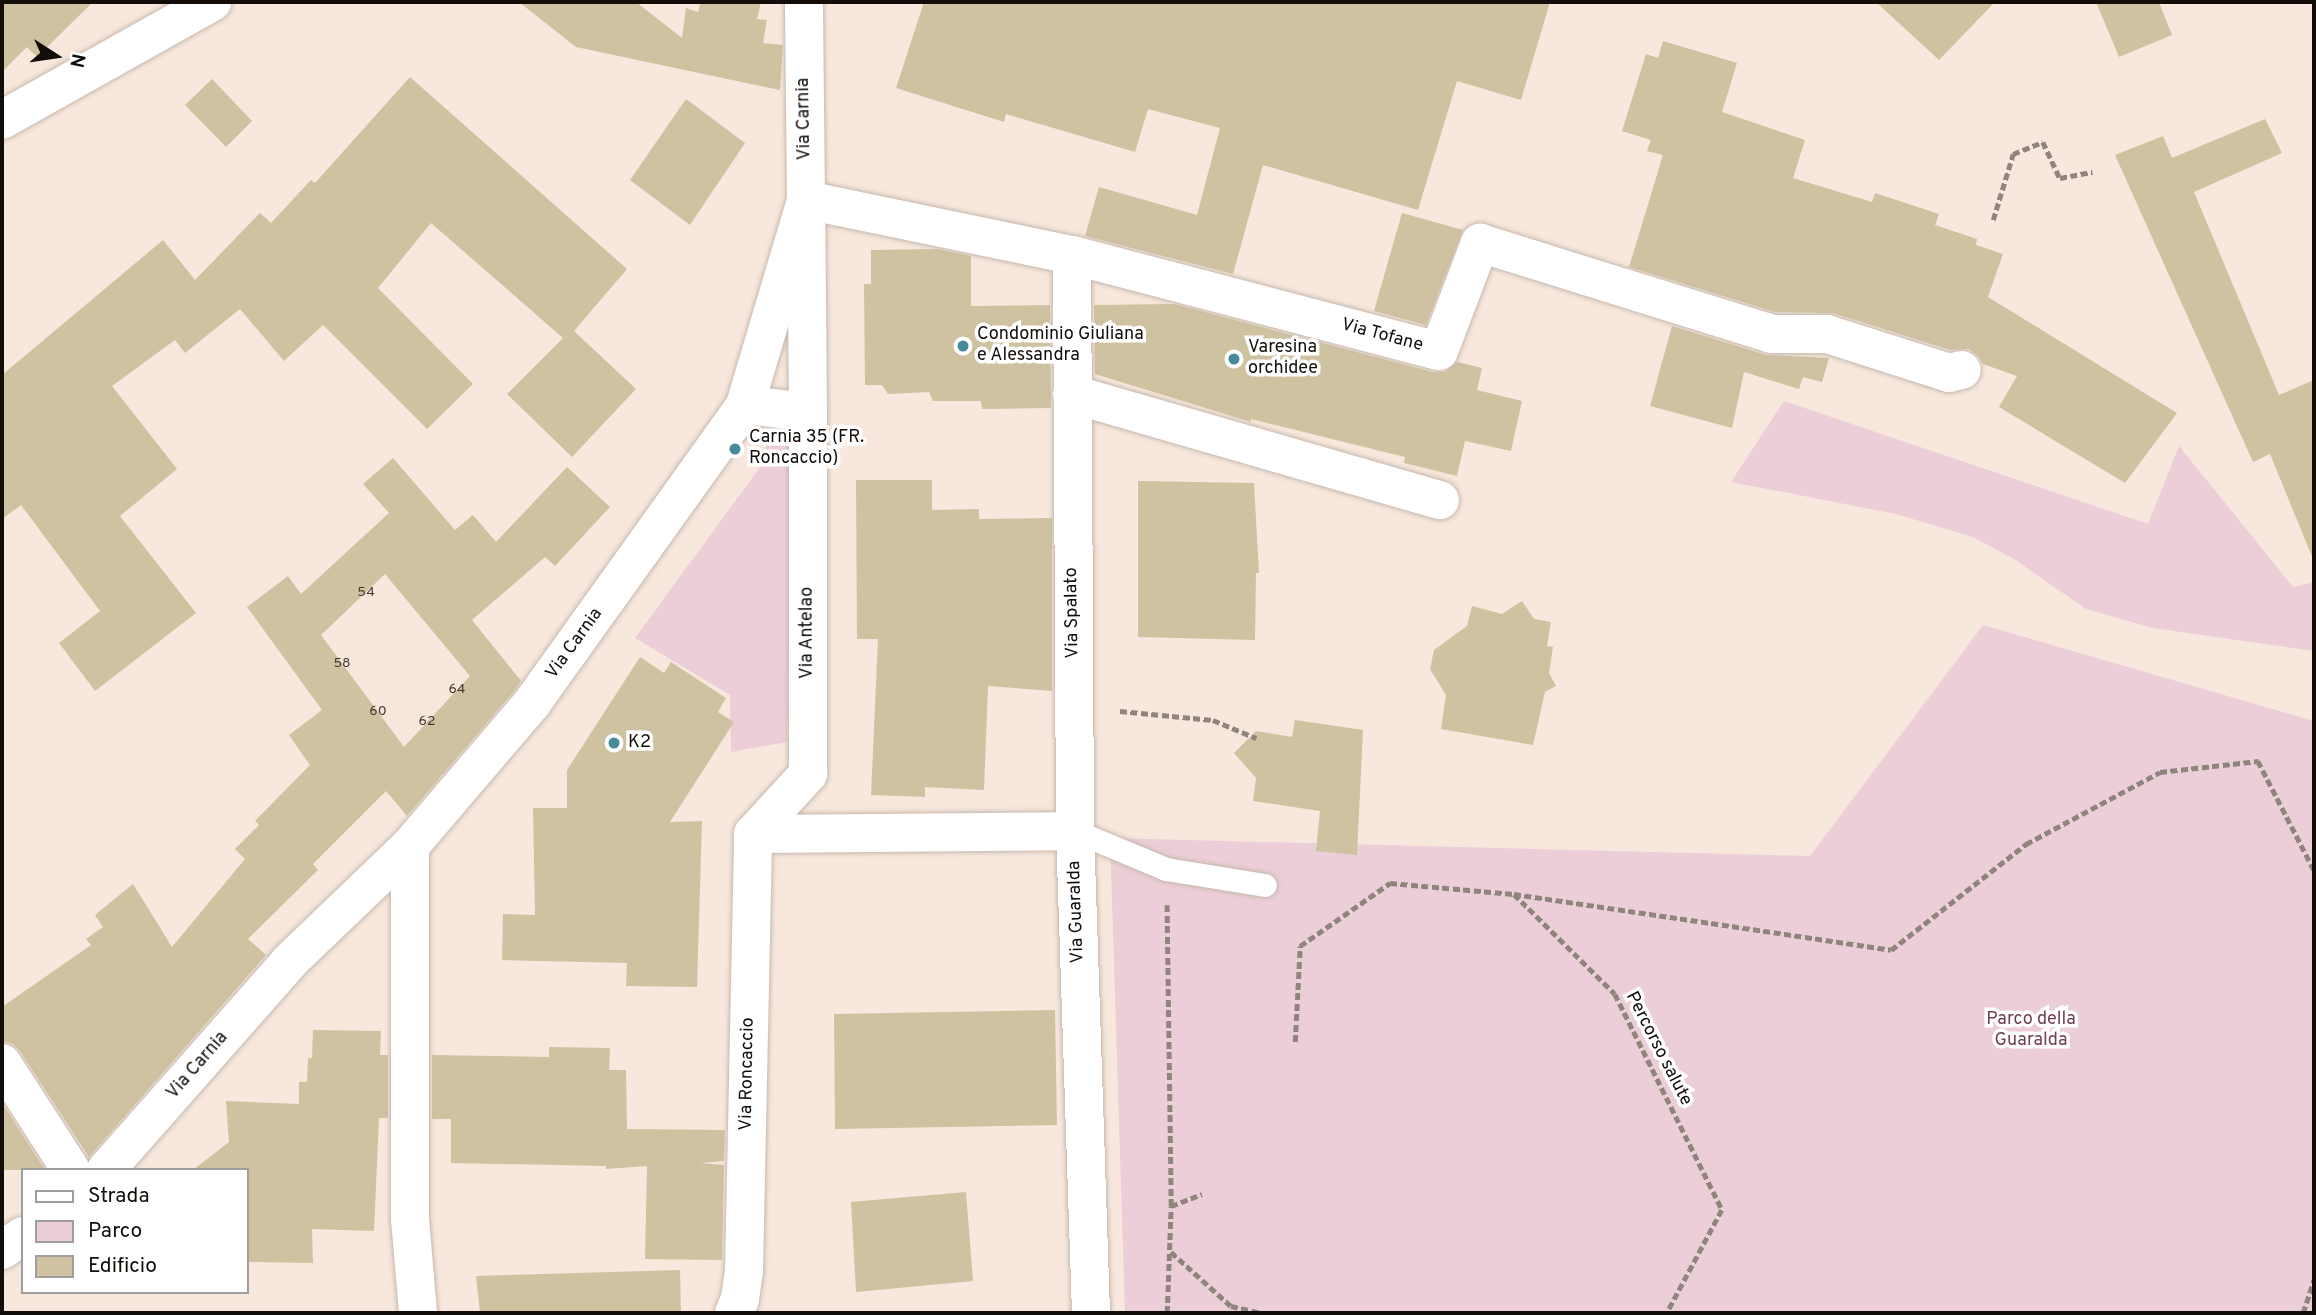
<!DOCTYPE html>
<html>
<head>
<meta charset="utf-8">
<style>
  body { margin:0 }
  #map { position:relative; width:2316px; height:1315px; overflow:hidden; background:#f7e7dc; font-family:Overpass,sans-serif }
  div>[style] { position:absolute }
  .green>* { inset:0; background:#ecced9 }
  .building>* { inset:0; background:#cfc2a1 }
  .path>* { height:4.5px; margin-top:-2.25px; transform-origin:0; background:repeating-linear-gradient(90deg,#90857d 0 7px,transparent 0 10.5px) }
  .roads { filter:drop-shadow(0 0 2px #c7b8ad) drop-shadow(0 0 2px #c7b8ad) }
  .lane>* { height:23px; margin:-11.5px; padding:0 11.5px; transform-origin:11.5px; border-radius:11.5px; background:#fff }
  .street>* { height:38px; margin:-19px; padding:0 19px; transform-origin:19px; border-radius:19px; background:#fff }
  .dots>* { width:19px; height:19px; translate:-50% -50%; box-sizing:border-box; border:4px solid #fff; border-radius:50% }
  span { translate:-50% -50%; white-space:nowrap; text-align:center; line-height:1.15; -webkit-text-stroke:7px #fff; paint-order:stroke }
  .number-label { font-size:14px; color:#413a2f }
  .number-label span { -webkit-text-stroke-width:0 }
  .street-label { font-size:18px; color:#120d09 }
  .poi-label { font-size:18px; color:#120d09 }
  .left { translate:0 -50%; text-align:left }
  .park-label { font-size:18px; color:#713e54 }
  .frame { position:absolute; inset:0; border:4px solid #120d09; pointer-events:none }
  .legend { position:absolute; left:21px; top:1168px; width:228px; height:126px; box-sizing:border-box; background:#fff; border:2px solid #a09e9d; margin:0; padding:9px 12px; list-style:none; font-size:21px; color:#120d09 }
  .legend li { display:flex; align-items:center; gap:14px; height:35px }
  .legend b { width:35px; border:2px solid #a09e9d }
  .north { position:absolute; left:21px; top:21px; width:70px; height:70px; -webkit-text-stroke:5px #fff; paint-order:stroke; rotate:102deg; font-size:19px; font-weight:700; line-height:28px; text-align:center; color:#120d09 }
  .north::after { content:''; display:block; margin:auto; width:24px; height:32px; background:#120d09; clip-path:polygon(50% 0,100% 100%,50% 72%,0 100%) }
</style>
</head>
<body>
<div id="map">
  <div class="green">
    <i style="clip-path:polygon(1784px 401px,2148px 524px,2179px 446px,2293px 587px,2314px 582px,2314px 651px,2153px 628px,2086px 609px,2014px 559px,1973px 537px,1896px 514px,1731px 482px)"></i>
    <i style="clip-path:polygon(782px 426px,793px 433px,787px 742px,731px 752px,730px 695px,635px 638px,766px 459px,765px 435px)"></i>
    <i style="clip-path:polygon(1983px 625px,2314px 721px,2314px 1313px,1125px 1312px,1110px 838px,1810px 856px)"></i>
  </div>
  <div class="building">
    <i style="clip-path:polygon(2px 2px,93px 2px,37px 57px,27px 47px,2px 72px)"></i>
    <i style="clip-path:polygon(519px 2px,636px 2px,682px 38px,686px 8px,698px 12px,701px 2px,761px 2px,757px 19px,767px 20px,763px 43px,783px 45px,780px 90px,576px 47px)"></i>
    <i style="clip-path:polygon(924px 2px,1550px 2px,1521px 100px,1457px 81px,1418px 210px,1263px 165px,1233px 274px,1085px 236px,1099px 187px,1197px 215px,1220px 128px,1148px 109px,1135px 152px,1006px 114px,1004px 122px,896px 88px)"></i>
    <i style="clip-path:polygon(1876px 2px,1995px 2px,1939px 60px)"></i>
    <i style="clip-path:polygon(2096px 2px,2159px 2px,2172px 35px,2119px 57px)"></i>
    <i style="clip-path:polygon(1663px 41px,1737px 63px,1722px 112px,1805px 140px,1793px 178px,1872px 202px,1875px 193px,1939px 214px,1935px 225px,1977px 239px,1976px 245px,2003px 254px,1988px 297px,2177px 413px,2125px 483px,1999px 407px,2017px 376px,1983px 364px,1978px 356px,1969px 349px,1950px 350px,1833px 313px,1775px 312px,1629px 267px,1663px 155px,1647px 151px,1651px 140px,1622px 131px,1646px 54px,1658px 58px)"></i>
    <i style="clip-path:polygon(410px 77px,627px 269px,574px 331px,636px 389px,572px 457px,507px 394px,563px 338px,431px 223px,378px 288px,473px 384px,427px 429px,323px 325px,284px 361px,240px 309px,185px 353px,175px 340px,112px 386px,177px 469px,120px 516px,196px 613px,95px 691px,59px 643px,100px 611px,21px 505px,2px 519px,2px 375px,163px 240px,195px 280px,260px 213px,271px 223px,311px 180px,315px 183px)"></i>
    <i style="clip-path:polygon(212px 79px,252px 121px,226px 147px,185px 105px)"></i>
    <i style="clip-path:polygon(686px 99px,745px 143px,690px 225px,630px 180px)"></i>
    <i style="clip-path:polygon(2265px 119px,2282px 153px,2194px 192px,2279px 395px,2314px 380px,2313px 559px,2270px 454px,2253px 462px,2115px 155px,2163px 136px,2172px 158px)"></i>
    <i style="clip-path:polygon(1402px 213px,1463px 230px,1426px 325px,1374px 311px)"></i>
    <i style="clip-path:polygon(937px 249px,971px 256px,971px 306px,1050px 305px,1051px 408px,982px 409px,981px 401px,933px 401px,929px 392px,888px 394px,882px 385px,865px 385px,864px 284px,871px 284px,871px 250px)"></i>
    <i style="clip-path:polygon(1174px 304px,1433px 372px,1445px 372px,1457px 362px,1482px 368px,1477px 390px,1522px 401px,1511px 451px,1465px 441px,1457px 476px,1404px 463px,1405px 457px,1251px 419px,1251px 422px,1095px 374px,1094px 305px)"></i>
    <i style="clip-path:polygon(1672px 326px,1766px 355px,1829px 358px,1822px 382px,1803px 377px,1799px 389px,1744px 372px,1732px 428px,1650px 406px)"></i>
    <i style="clip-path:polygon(evenodd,393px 458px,455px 530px,473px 515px,496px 542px,567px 467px,610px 507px,555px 566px,545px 557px,472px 620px,521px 681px,515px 690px,407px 816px,386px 791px,313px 864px,318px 870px,248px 939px,266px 955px,89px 1157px,20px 1051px,13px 1044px,2px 1041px,2px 1007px,91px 945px,86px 939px,103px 927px,95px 915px,133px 884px,172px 947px,245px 859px,235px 849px,259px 825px,255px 821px,310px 765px,289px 735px,322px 710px,247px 607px,288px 576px,301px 594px,389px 513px,363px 484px,393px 458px,385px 574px,470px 676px,404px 747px,321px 635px,385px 574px)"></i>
    <i style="clip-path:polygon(856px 480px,932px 480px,932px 510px,979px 509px,979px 519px,1052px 518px,1052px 691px,988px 686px,984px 790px,925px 787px,925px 797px,871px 795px,878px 639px,857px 639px)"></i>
    <i style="clip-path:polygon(1138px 481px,1254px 483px,1259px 573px,1256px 573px,1255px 640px,1138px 637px)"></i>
    <i style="clip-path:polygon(1522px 601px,1534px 619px,1551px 622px,1547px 646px,1553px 647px,1549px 673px,1556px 686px,1545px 692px,1533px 745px,1441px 729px,1446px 695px,1430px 669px,1434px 650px,1467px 626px,1472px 606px,1502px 614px)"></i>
    <i style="clip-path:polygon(640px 657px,664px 673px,671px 662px,726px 698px,718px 712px,734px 722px,670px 822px,702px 821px,697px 987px,626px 986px,627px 963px,502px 960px,503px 914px,535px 915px,533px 808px,567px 808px,567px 770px)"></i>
    <i style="clip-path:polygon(1295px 720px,1363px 730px,1357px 855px,1316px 851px,1320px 811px,1253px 801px,1256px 778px,1234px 753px,1256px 731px,1292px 737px)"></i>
    <i style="clip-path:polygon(1055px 1010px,1057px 1125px,835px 1129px,834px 1014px)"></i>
    <i style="clip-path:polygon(313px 1030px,381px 1031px,380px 1055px,388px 1055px,388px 1118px,379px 1118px,374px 1231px,312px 1229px,313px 1263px,247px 1262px,247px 1170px,193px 1170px,229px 1142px,226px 1101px,299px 1104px,299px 1082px,307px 1082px,308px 1058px,312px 1058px)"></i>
    <i style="clip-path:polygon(549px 1047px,610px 1048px,609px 1070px,626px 1070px,627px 1129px,725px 1130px,724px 1161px,700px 1163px,724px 1165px,722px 1260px,645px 1259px,647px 1166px,606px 1169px,606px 1166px,451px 1163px,451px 1119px,432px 1119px,432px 1055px,549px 1057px)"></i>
    <i style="clip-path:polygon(2px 1103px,45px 1170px,2px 1170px)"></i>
    <i style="clip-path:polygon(966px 1192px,973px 1281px,856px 1292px,851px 1202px)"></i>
    <i style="clip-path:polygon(680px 1270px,681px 1313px,480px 1313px,476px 1276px)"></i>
  </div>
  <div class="path">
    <i style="left:1993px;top:220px;width:69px;rotate:-73.1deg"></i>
    <i style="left:2013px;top:154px;width:32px;rotate:-22deg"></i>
    <i style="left:2043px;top:142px;width:40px;rotate:65deg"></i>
    <i style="left:2060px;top:178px;width:33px;rotate:-11deg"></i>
    <i style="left:1120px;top:711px;width:93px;rotate:5.5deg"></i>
    <i style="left:1213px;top:720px;width:47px;rotate:22.7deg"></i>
    <i style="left:1514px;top:894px;width:142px;rotate:44.7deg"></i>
    <i style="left:1615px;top:994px;width:241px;rotate:63.6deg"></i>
    <i style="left:1722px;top:1210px;width:117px;rotate:118.1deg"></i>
    <i style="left:1295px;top:1042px;width:96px;rotate:-87deg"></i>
    <i style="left:1300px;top:946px;width:110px;rotate:-35deg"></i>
    <i style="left:1390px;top:883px;width:124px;rotate:5.1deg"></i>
    <i style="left:1514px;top:894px;width:381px;rotate:8.4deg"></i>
    <i style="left:1891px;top:950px;width:172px;rotate:-38.1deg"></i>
    <i style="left:2026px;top:844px;width:152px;rotate:-28.2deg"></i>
    <i style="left:2160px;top:772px;width:99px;rotate:-6.4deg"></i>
    <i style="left:2258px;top:761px;width:123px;rotate:62.8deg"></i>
    <i style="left:1171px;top:1206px;width:33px;rotate:-21deg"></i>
    <i style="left:1171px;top:1252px;width:81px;rotate:42deg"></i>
    <i style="left:1231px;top:1306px;width:31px;rotate:13deg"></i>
    <i style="left:1167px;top:1313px;width:107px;rotate:-87.9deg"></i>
    <i style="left:1171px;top:1206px;width:301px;rotate:-90.8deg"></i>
    <i style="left:2303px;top:1313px;width:35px;rotate:-72deg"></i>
  </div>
  <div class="roads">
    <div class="lane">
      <i style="left:1075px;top:831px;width:99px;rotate:22.7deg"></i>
      <i style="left:1166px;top:869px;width:100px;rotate:9.2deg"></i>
    </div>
    <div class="street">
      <i style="left:2px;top:120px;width:241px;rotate:-29.3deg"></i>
      <i style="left:1072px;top:255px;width:576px;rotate:89.7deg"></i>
      <i style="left:1072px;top:394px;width:383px;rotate:16.1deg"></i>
      <i style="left:745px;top:405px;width:63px;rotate:6.3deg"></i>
      <i style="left:808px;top:412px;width:362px;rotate:90deg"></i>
      <i style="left:808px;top:774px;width:81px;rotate:132.5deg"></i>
      <i style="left:808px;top:412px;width:212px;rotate:-90.5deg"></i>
      <i style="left:806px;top:200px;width:272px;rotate:11.7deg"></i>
      <i style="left:1072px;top:255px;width:379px;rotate:14.7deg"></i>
      <i style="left:1439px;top:351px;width:116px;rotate:-69.2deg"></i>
      <i style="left:1480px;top:243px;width:306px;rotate:17.3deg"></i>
      <i style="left:1772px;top:334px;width:55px"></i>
      <i style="left:1827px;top:334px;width:128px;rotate:17.7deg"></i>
      <i style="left:1949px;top:373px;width:13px;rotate:-13deg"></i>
      <i style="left:753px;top:834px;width:322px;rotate:-0.5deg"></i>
      <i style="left:1075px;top:831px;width:482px;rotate:88.1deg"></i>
      <i style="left:410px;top:846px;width:373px;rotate:90deg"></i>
      <i style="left:410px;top:1219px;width:94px;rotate:85.1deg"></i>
      <i style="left:2px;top:1063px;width:127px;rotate:57.2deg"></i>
      <i style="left:106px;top:1170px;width:278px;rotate:-48.6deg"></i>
      <i style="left:290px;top:961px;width:166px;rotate:-43.8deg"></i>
      <i style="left:410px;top:846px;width:188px;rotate:-49.5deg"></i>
      <i style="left:532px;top:703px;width:366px;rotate:-54.4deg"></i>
      <i style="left:745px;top:405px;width:214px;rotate:-73.4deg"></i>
      <i style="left:806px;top:200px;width:198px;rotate:-90.6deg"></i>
      <i style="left:2px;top:1250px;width:25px;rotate:-34deg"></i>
      <i style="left:734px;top:1313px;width:15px;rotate:-67deg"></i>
      <i style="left:740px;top:1299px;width:28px;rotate:-82deg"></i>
      <i style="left:744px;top:1271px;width:437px;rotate:-88.8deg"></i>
    </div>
  </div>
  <div class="dots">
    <i style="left:963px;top:346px;background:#478a9a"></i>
    <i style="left:1234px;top:359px;background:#478a9a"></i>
    <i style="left:735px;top:449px;background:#478a9a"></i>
    <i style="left:614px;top:743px;background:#478a9a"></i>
  </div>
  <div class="number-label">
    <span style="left:366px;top:593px">54</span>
    <span style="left:342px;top:664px">58</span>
    <span style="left:457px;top:690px">64</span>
    <span style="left:378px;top:712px">60</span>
    <span style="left:427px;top:722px">62</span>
  </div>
  <div class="street-label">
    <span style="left:805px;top:119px;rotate:-91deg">Via Carnia</span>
    <span style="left:1382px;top:336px;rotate:15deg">Via Tofane</span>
    <span style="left:1073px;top:613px;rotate:-91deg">Via Spalato</span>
    <span style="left:808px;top:633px;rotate:-90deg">Via Antelao</span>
    <span style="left:575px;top:644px;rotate:-54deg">Via Carnia</span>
    <span style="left:1077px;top:912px;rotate:-92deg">Via Guaralda</span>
    <span style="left:1658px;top:1049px;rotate:63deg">Percorso salute</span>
    <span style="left:198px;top:1066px;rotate:-49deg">Via Carnia</span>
    <span style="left:748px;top:1074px;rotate:-89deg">Via Roncaccio</span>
  </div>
  <div class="poi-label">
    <span class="left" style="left:977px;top:346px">Condominio Giuliana<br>e Alessandra</span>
    <span class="left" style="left:1248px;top:359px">Varesina<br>orchidee</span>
    <span class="left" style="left:749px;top:449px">Carnia 35 (FR.<br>Roncaccio)</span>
    <span class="left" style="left:628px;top:743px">K2</span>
  </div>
  <div class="park-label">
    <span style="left:2031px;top:1031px">Parco della<br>Guaralda</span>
  </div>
  <div class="frame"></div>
  <ul class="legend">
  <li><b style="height:9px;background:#fff"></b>Strada</li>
  <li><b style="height:19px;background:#ecced9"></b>Parco</li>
  <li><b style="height:19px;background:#cfc2a1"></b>Edificio</li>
  </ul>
  <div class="north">N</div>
</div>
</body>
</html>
